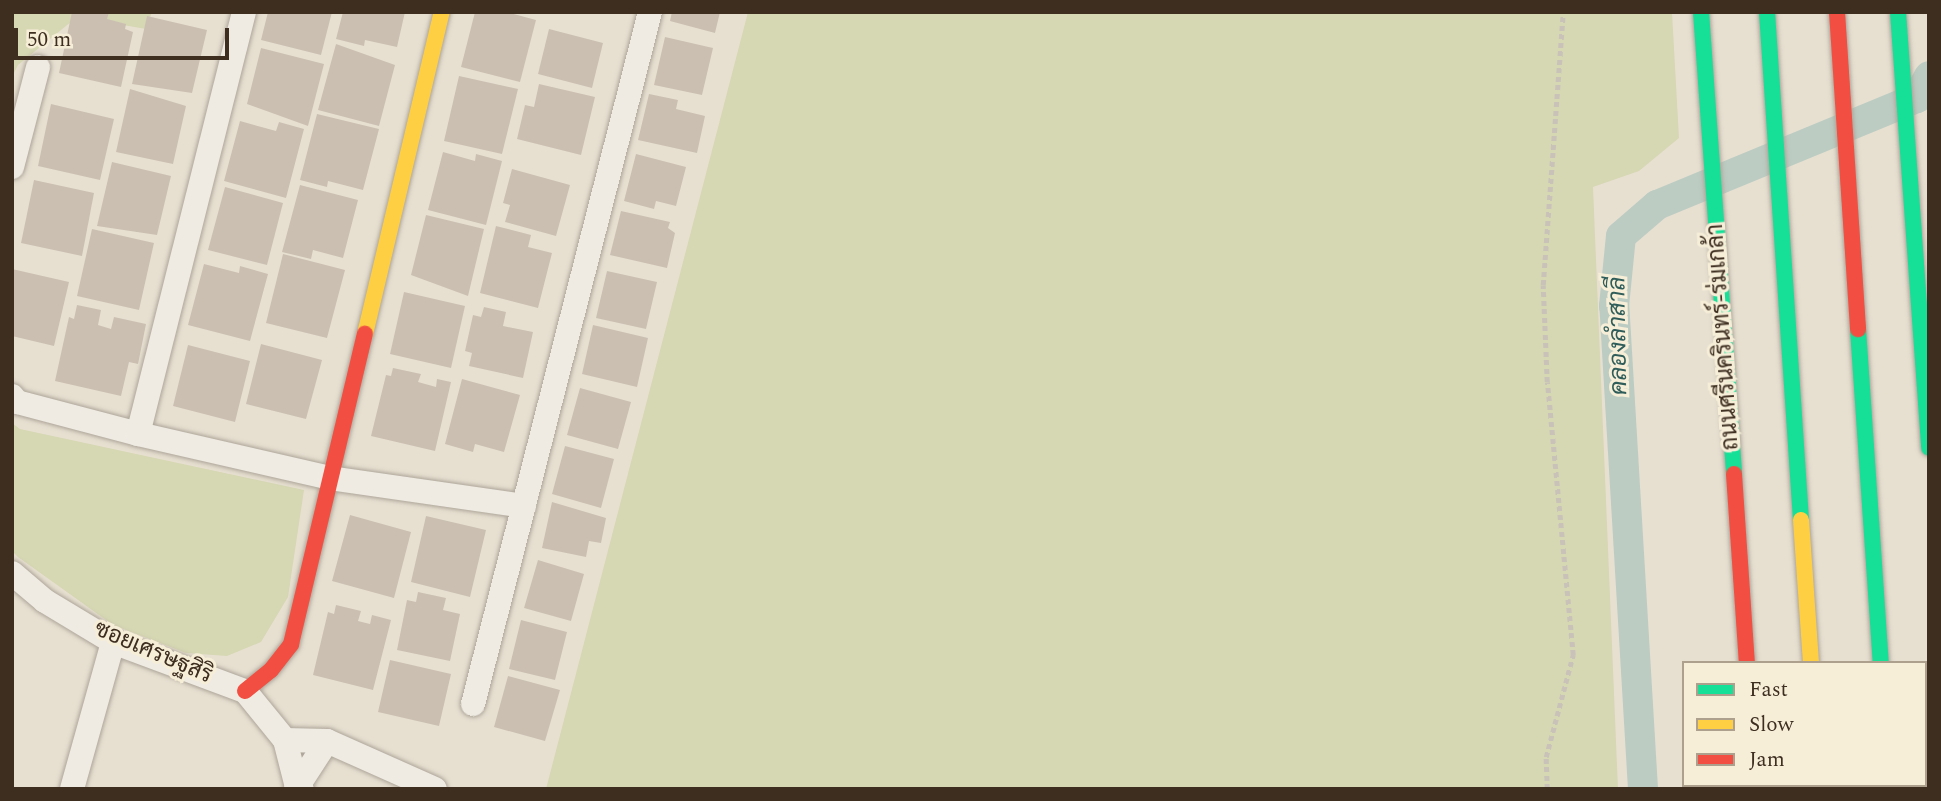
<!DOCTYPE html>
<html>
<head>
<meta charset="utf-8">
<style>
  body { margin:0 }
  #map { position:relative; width:1941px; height:801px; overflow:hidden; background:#e7e0d1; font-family:Spectral,Sarabun,serif }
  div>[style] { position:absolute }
  .green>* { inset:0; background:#d6d7b3 }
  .canal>* { height:30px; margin:-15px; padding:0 15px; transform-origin:15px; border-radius:15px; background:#bcccc2 }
  .building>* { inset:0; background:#cbbfb2 }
  .path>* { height:4.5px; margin-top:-2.25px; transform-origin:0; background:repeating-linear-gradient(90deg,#c8c2b9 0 5px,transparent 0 8.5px) }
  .roads { filter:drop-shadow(0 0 2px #ada599) drop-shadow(0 0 2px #ada599) }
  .street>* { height:24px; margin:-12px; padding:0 12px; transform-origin:12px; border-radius:12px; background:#efebe3 }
  .fast>* { height:16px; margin:-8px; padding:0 8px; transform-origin:8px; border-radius:8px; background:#16e098 }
  .slow>* { height:16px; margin:-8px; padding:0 8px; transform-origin:8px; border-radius:8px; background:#ffcf43 }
  .jam>* { height:16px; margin:-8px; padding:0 8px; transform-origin:8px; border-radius:8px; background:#f24e42 }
  span { translate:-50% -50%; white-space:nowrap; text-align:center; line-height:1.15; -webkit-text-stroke:6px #f7eed8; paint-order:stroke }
  .street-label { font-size:23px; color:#3d2e20 }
  .water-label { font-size:24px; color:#2f5d5a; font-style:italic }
  .frame { position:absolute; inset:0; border:14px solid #3d2e20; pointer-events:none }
  .legend { position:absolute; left:1682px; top:661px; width:245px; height:126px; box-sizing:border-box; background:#f7eed8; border:2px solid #ada18e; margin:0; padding:9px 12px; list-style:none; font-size:21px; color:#3d2e20 }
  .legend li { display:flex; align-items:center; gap:14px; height:35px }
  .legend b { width:35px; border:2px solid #ada18e }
  .scale { position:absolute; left:14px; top:28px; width:215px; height:32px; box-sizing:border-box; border:4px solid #3d2e20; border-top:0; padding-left:9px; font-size:21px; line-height:24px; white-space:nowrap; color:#3d2e20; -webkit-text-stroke:5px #f7eed8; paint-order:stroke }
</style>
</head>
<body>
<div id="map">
  <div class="green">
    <i style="clip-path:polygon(12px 12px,152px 12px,146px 29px,77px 17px,18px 65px,12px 77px)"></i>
    <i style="clip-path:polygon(748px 12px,1672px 12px,1679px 138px,1639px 171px,1593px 187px,1618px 789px,546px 789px)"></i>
    <i style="clip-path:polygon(12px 423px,20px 429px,304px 490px,288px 597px,261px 642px,227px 656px,186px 653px,113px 625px,18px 557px,12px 551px)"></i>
  </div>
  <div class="canal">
    <i style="left:1643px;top:789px;width:484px;rotate:-93.4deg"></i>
    <i style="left:1614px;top:306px;width:70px;rotate:-84.3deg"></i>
    <i style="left:1621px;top:236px;width:48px;rotate:-40.7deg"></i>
    <i style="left:1657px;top:205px;width:281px;rotate:-22.4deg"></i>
    <i style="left:1917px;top:98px;width:25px;rotate:-61deg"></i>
  </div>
  <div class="building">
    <i style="clip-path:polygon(72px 12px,109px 12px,107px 19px,126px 24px,125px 29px,133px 32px,121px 87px,59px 73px)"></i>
    <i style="clip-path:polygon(268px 12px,332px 12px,321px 55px,261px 40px)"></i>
    <i style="clip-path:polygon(343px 12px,405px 12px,397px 47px,365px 40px,364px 46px,336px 39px)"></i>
    <i style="clip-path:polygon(475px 12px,506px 12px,536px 20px,520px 82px,461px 67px)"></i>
    <i style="clip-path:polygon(672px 12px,720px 12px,715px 33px,670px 21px)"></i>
    <i style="clip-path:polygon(147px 16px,207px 30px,192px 93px,132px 84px)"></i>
    <i style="clip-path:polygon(549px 29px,603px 43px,592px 88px,538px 74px)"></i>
    <i style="clip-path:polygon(665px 37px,713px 48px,702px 95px,654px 85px)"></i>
    <i style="clip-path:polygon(336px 44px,395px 65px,379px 126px,318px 110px)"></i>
    <i style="clip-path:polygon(261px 48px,324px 64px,308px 126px,247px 104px)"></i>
    <i style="clip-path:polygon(459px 76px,518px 89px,502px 154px,444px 141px)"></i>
    <i style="clip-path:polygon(539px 84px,595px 97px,581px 155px,517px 139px,525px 105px,534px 107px)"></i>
    <i style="clip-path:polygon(130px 89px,186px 106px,173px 164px,116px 152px)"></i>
    <i style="clip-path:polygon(649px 94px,678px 100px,676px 109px,705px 116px,697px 153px,638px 140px)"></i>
    <i style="clip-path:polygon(51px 104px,114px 119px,100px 180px,38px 166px)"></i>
    <i style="clip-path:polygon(317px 114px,379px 129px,363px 190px,328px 181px,327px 187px,300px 180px)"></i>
    <i style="clip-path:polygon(240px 121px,276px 131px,279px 122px,304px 129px,286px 198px,224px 181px)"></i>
    <i style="clip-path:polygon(443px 152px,475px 161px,476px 154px,502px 161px,486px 225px,428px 210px)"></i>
    <i style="clip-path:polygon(636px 154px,686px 167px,676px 206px,656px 201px,654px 209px,624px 201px)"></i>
    <i style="clip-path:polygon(112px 162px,171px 176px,157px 235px,97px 226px)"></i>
    <i style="clip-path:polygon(512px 169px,570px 185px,556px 236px,505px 222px,510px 205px,503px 203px)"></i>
    <i style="clip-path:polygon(34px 180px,94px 193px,82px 256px,21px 243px)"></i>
    <i style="clip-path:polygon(300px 185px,358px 200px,343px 258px,313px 250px,311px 259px,282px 252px)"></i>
    <i style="clip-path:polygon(225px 187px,283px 203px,267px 265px,208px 250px)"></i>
    <i style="clip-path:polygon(621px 211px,670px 222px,668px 228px,675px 233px,667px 268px,610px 255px)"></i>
    <i style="clip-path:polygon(426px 215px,484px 229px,468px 296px,411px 275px)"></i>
    <i style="clip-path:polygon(496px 226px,531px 235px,528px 247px,552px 253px,538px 308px,480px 293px)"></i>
    <i style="clip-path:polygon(92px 229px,154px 243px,139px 310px,77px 296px)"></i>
    <i style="clip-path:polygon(283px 254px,345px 270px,327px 338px,266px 323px)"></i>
    <i style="clip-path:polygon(204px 264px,239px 273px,240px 266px,268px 274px,250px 341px,188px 325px)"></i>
    <i style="clip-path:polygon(12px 269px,69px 282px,54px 346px,12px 336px)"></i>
    <i style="clip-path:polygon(607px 271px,657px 282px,646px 329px,596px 318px)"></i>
    <i style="clip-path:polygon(404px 292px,465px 306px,451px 368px,390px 354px)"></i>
    <i style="clip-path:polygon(77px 305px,101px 310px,98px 325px,111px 329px,114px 317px,146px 324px,138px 364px,129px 362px,121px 396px,55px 381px,69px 317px,74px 319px)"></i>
    <i style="clip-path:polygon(484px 307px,506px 312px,503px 326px,533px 332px,523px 378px,469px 366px,472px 353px,465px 351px,473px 315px,481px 317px)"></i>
    <i style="clip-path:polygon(593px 325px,648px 338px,637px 387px,582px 374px)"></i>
    <i style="clip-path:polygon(261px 344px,322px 360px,306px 419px,246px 404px)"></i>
    <i style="clip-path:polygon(188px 345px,250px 361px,235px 422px,173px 406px)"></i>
    <i style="clip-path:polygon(393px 368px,421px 374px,418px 382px,436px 387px,437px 379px,451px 382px,435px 451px,371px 436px,386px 375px,391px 376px)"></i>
    <i style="clip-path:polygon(462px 379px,520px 395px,504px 452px,475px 444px,473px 452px,445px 444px)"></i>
    <i style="clip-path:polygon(580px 388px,631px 402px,618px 449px,567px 435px)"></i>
    <i style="clip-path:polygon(565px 446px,614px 459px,601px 508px,552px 494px)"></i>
    <i style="clip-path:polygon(552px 502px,606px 518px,601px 543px,589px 541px,586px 557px,542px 548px)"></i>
    <i style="clip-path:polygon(350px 515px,411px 532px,394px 598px,332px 581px)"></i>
    <i style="clip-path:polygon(426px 516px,486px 530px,470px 597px,411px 582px)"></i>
    <i style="clip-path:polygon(538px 560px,584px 574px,571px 621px,524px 608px)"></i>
    <i style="clip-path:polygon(418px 592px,446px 598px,443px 610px,460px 614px,450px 661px,397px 650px,407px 600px,416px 602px)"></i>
    <i style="clip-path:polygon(336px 605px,361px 611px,358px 621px,370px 624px,372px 615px,391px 620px,373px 690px,313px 675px,328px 612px,334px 614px)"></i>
    <i style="clip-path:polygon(521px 620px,567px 632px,555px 680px,509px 669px)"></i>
    <i style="clip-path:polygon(390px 660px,451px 674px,439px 726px,378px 712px)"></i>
    <i style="clip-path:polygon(508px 676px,560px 690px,545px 741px,494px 727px)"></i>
  </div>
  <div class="path">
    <i style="left:1547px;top:789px;width:32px;rotate:-92deg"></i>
    <i style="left:1546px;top:757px;width:106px;rotate:-75.2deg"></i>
    <i style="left:1573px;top:655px;width:274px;rotate:-95.4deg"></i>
    <i style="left:1547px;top:382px;width:97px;rotate:-92.4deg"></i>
    <i style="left:1543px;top:285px;width:274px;rotate:-85.8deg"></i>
  </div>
  <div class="roads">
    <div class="street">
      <i style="left:12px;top:167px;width:103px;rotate:-75.4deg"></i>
      <i style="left:12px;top:396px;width:8px;rotate:50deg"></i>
      <i style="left:17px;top:402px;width:125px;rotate:14.8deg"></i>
      <i style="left:138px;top:434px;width:197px;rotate:12.9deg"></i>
      <i style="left:330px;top:478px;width:196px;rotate:8.2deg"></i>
      <i style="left:138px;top:434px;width:435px;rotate:-75.9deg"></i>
      <i style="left:12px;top:573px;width:43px;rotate:40.3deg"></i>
      <i style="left:45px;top:601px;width:79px;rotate:31.1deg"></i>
      <i style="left:113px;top:642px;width:141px;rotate:20.4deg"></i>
      <i style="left:245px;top:691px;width:63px;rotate:50.8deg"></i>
      <i style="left:285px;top:740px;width:49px;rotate:75.7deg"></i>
      <i style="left:297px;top:787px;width:5px;rotate:22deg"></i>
      <i style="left:473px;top:704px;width:714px;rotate:-75.65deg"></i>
      <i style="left:285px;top:740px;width:42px;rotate:1.4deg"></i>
      <i style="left:327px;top:741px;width:118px;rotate:24deg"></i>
      <i style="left:72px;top:789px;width:153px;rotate:-74.4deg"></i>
      <i style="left:296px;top:789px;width:57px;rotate:-57.1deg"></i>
    </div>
    <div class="fast">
      <i style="left:1701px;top:12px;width:463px;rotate:85.9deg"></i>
      <i style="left:1767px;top:12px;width:509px;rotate:86.17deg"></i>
      <i style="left:1898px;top:12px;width:437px;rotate:85.9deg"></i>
      <i style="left:1858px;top:329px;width:335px;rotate:86.1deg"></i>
      <i style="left:1755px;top:785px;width:4px;rotate:76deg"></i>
      <i style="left:1819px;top:785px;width:4px;rotate:90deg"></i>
      <i style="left:1889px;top:785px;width:4px;rotate:76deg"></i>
    </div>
    <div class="slow">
      <i style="left:365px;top:334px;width:331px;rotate:-76.6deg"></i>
      <i style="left:1801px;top:520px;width:143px;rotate:86deg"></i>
    </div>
    <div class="jam">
      <i style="left:1837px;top:12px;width:318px;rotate:86.2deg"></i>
      <i style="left:1734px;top:474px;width:189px;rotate:86.1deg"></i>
      <i style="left:245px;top:691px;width:33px;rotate:-39deg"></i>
      <i style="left:271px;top:670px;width:33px;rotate:-52deg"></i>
      <i style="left:291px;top:644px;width:319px;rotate:-76.6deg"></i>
    </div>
  </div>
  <div class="street-label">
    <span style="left:1724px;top:337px;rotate:-94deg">ถนนศรีนครินทร์-ร่มเกล้า</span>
    <span style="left:153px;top:653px;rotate:23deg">ซอยเศรษฐสิริ</span>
  </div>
  <div class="water-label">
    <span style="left:1619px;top:336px;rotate:-91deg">คลองลำสาลี</span>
  </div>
  <div class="frame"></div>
  <ul class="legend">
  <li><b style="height:9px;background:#16e098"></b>Fast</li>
  <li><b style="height:9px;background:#ffcf43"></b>Slow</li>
  <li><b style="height:9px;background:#f24e42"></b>Jam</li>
  </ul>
  <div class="scale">50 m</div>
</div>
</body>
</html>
